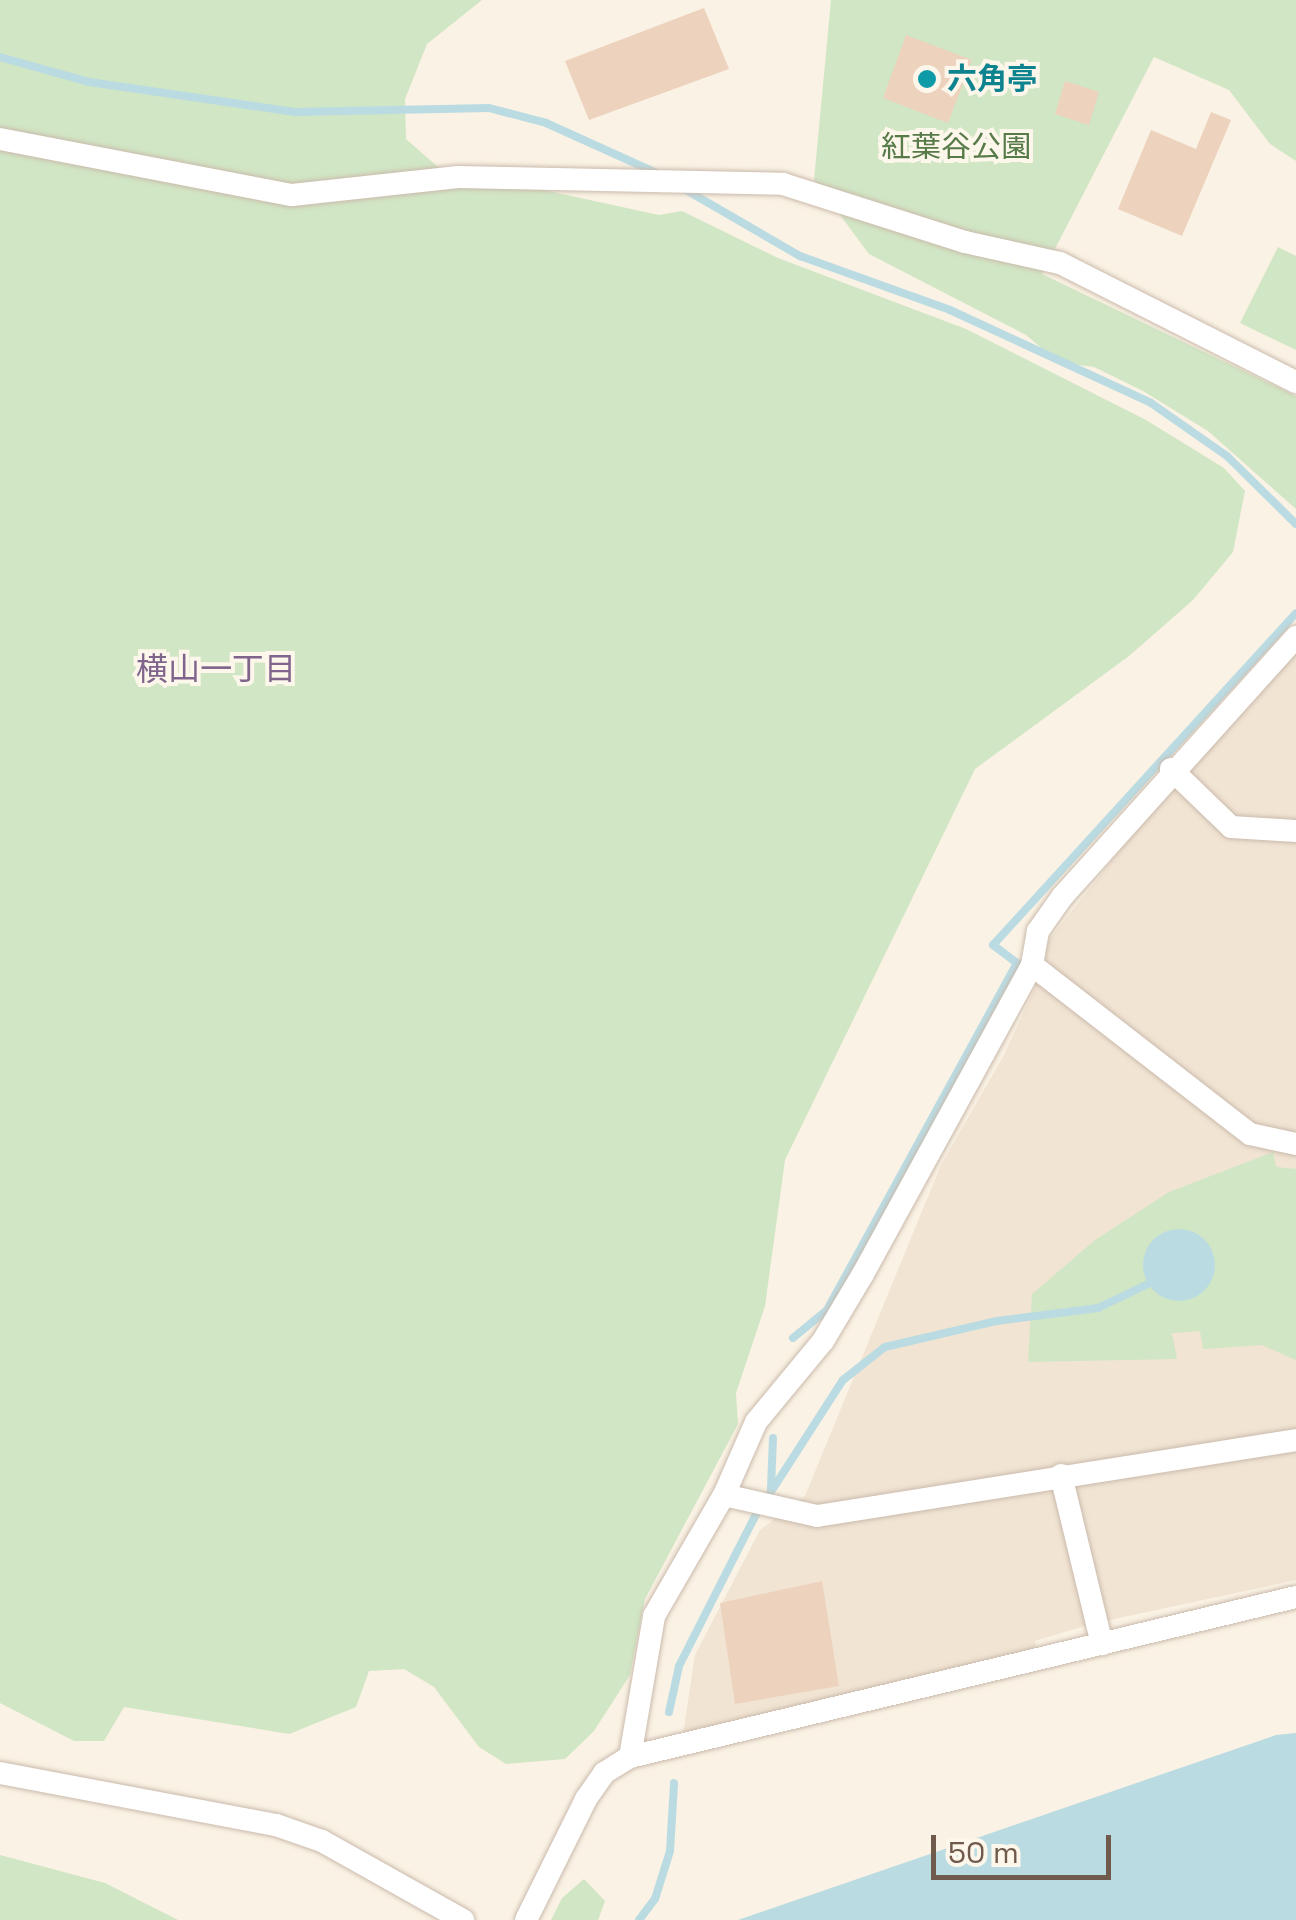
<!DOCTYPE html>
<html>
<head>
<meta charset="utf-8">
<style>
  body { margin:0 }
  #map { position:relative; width:1296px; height:1920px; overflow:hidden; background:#faf2e4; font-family:"Space Grotesk","Noto Sans JP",sans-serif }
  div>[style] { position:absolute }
  .residential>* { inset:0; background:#f1e4d3 }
  .green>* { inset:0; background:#d1e6c4 }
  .water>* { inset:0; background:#bbdbe2 }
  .round { border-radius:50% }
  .stream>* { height:8px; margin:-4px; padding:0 4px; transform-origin:4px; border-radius:4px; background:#bbdbe2 }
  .building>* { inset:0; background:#edd2be }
  .roads { filter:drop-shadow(0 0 2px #cabaac) drop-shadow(0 0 2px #cabaac) }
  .minor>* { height:22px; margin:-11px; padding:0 11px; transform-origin:11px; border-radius:11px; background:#fff }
  .dots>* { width:28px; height:28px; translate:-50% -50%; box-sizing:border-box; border:5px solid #fdf6ea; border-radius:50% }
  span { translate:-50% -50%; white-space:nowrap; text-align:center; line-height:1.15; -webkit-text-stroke:8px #fdf6ea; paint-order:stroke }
  .culture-label { font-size:30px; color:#0d838f; font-weight:700 }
  .left { translate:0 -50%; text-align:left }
  .park-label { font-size:30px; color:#567a48 }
  .neighbourhood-label { font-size:32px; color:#7f648c }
  .scale { position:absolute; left:931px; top:1835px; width:180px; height:45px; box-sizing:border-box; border:5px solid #705a4c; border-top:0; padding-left:12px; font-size:30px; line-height:35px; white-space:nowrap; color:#705a4c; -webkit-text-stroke:8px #fdf6ea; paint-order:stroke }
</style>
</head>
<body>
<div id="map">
  <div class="residential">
    <i style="clip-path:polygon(1296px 650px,1296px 1580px,1091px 1624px,1035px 1641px,1038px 1652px,683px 1734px,695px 1655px,760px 1530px,805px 1496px,941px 1165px,1004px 1055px,1038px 981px,1048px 941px,1179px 776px)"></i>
  </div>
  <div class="green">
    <i style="clip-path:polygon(0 0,482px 0,427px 44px,405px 99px,406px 139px,438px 167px,659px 215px,682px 211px,778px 258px,966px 329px,1146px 420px,1224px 468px,1245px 491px,1233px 552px,1193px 600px,1129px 656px,975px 769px,785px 1160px,765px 1306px,736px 1393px,738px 1424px,645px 1599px,630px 1675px,594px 1731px,565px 1759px,506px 1764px,479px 1747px,434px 1687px,404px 1669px,369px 1671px,356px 1707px,289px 1734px,124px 1707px,104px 1741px,74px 1741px,0 1703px)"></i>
    <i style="clip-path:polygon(831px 0,1296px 0,1296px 161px,1270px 144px,1229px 90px,1154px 57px,1042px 274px,1296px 396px,1296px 509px,1208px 431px,1143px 391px,1094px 367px,1058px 362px,1026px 335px,869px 254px,814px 180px)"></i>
    <i style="clip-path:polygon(1278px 247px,1296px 256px,1296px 350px,1240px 323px)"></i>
    <i style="clip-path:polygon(1273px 1152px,1276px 1167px,1296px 1169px,1296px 1360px,1262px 1345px,1203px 1349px,1200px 1331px,1172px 1333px,1177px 1359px,1028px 1362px,1032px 1294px,1095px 1240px,1169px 1192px)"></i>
    <i style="clip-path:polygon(0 1855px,105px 1883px,178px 1920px,0 1920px)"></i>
    <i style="clip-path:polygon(584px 1879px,605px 1901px,598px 1920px,551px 1920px,562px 1898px)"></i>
  </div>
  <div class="water">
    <i class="round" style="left:1143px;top:1229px;width:72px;height:72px"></i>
    <i style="clip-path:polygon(1296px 1733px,1296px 1920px,738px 1920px,1276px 1735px)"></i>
  </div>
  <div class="stream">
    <i style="left:0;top:57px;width:92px;rotate:15.7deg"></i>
    <i style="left:89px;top:82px;width:208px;rotate:8.3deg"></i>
    <i style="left:295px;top:112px;width:194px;rotate:-1.2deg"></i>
    <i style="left:489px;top:108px;width:59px;rotate:14.7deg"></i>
    <i style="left:546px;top:123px;width:126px;rotate:24.3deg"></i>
    <i style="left:686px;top:190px;width:132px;rotate:30.1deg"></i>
    <i style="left:800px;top:256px;width:159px;rotate:19.8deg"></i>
    <i style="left:950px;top:310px;width:221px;rotate:24.8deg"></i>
    <i style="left:1151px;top:403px;width:93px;rotate:34.9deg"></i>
    <i style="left:1227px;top:456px;width:97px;rotate:44.6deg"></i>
    <i style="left:793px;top:1338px;width:44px;rotate:-39.5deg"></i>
    <i style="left:827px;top:1310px;width:396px;rotate:-61.3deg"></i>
    <i style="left:1017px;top:963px;width:30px;rotate:-143deg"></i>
    <i style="left:993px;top:945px;width:449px;rotate:-47.6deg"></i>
    <i style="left:771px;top:1489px;width:51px;rotate:-87.8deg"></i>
    <i style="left:669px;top:1712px;width:47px;rotate:-77.7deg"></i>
    <i style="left:679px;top:1666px;width:166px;rotate:-63.1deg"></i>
    <i style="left:754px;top:1518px;width:164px;rotate:-57.2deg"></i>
    <i style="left:843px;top:1380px;width:53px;rotate:-38.2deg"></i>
    <i style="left:885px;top:1347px;width:115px;rotate:-13.1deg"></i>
    <i style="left:997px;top:1321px;width:102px;rotate:-7.3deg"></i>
    <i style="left:1098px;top:1308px;width:55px;rotate:-25.6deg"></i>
    <i style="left:639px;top:1920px;width:26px;rotate:-53deg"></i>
    <i style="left:655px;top:1899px;width:50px;rotate:-72.6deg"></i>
    <i style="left:670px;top:1851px;width:68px;rotate:-86.6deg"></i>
  </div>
  <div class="building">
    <i style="clip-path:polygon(704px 8px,729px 69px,589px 120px,565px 61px)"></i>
    <i style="clip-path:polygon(906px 35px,972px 60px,948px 123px,883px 98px)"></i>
    <i style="clip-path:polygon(1065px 81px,1099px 92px,1089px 125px,1055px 114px)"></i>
    <i style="clip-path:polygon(1211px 112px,1231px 120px,1182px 236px,1118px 209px,1151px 130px,1196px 149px)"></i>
    <i style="clip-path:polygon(822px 1581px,839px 1686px,735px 1704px,720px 1603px)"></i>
  </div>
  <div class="roads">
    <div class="minor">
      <i style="left:0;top:139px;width:297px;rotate:10.9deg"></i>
      <i style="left:292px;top:195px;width:167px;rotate:-6.2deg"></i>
      <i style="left:458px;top:177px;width:325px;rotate:1.2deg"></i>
      <i style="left:783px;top:184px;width:191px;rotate:17.7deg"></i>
      <i style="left:965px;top:242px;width:97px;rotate:12.5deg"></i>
      <i style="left:1060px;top:263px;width:264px;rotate:26.8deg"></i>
      <i style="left:1296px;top:637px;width:350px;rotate:132deg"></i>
      <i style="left:1062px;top:897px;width:42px;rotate:125.2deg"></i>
      <i style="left:1038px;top:931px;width:35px;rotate:100deg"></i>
      <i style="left:1032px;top:965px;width:276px;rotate:37.8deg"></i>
      <i style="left:1250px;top:1134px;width:47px;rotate:12.3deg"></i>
      <i style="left:1171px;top:769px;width:83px;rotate:44deg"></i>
      <i style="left:1231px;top:827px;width:65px;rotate:3.5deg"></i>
      <i style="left:1061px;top:1475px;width:174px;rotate:76.4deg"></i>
      <i style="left:724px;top:1495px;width:95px;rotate:12.7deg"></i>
      <i style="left:817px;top:1516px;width:485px;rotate:-9deg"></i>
      <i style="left:630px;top:1757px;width:143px;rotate:-80.3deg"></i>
      <i style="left:654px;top:1616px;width:140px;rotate:-60deg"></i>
      <i style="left:724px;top:1495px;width:80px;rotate:-66.3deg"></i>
      <i style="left:756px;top:1422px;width:105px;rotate:-50.4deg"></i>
      <i style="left:823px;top:1341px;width:78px;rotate:-59.2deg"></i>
      <i style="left:863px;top:1274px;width:352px;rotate:-61.3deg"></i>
      <i style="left:0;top:1773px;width:281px;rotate:10.7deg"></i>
      <i style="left:276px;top:1825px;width:49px;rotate:19.2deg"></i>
      <i style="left:322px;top:1841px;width:162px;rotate:29.3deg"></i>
      <i style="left:526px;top:1920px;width:135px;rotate:-63.6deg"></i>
      <i style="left:586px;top:1799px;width:32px;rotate:-55deg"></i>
      <i style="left:604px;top:1773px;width:31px;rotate:-32deg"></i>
      <i style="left:630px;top:1757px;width:685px;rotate:-13.51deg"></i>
    </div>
  </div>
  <div class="dots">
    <i style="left:927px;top:79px;background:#0f9aa8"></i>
  </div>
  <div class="culture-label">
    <span class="left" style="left:947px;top:79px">六角亭</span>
  </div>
  <div class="park-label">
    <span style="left:956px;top:147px">紅葉谷公園</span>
  </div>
  <div class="neighbourhood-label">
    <span style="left:216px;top:669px">横山一丁目</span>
  </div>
  <div class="scale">50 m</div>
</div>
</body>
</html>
